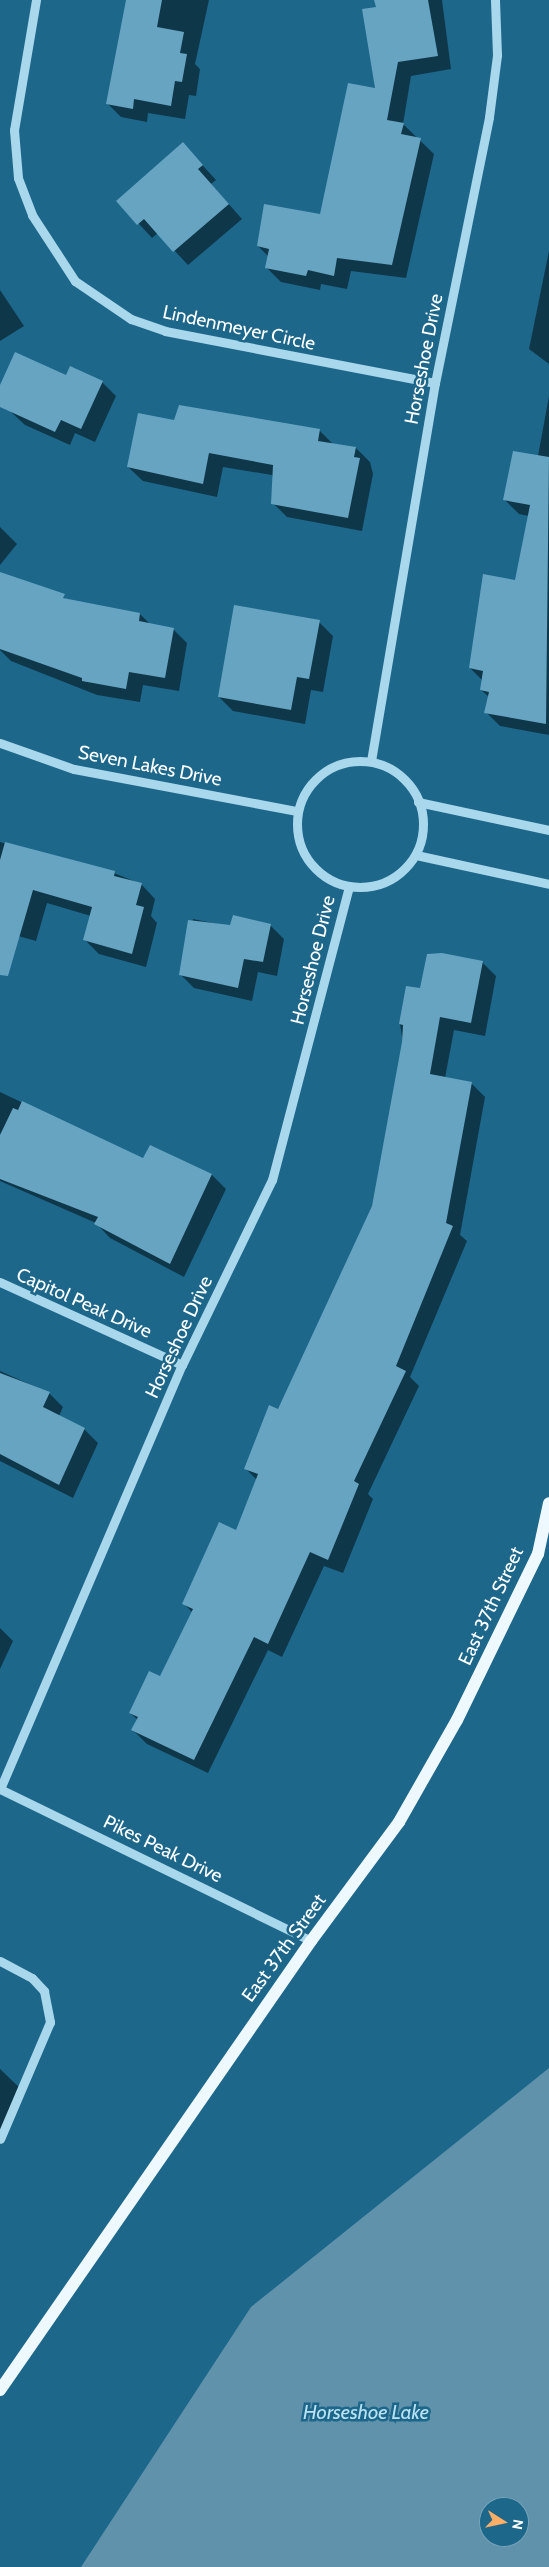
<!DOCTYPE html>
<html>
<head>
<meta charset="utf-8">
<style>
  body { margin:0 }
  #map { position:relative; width:549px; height:2567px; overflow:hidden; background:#1d678b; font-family:Cabin,sans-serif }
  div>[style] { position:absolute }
  .water>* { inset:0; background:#6092ab }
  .shadow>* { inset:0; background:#0007 }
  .building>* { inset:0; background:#67a4c1 }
  .minor>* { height:9px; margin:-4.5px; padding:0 4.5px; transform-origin:4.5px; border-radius:4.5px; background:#a9d7ec }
  .minor>.ring { margin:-4.5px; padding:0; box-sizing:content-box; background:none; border:9px solid #a9d7ec; border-radius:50% }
  .major>* { height:12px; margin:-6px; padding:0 6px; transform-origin:6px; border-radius:6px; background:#eef9ff }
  span { translate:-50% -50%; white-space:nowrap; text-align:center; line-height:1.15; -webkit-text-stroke:5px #1d678b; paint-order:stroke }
  .street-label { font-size:19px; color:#fff }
  .water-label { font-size:20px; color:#b9e2f4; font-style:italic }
  .north { position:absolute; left:479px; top:2497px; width:50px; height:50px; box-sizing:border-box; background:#1d678b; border:1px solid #77a4b9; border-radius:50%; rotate:100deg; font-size:14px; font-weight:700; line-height:20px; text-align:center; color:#fff }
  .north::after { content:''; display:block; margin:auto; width:18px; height:22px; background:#fcae67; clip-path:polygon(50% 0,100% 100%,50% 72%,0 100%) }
</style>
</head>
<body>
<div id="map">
  <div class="water">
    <i style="clip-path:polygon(evenodd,549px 2068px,549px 2567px,81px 2567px,251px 2307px,549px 2068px,489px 2507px,519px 2507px,519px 2537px,489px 2537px,489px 2507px)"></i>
  </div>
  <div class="shadow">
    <i style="clip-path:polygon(127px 0,209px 0,195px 64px,200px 69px,196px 96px,189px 95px,185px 119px,148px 113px,147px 122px,121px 117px,107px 103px)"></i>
    <i style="clip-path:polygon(376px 0,442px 0,451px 69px,411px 76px,403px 124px,434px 154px,406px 278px,351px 271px,347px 289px,321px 284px,320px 290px,281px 282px,267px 268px,269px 257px,258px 246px,321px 216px,376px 89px)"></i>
    <i style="clip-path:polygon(183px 144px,216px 180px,211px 184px,242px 219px,188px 265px,158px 233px,152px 238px,118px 201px)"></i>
    <i style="clip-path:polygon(549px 251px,549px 364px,529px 349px)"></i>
    <i style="clip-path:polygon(0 290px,24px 326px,0 341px)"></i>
    <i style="clip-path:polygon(67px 377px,102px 382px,116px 396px,95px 442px,75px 433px,70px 445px,25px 425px,11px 412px)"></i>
    <i style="clip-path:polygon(549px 396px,549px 735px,500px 726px,486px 712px,489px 697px,481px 690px,483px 681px,470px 668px,516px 581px,529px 516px,519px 514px,505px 500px,538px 456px)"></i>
    <i style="clip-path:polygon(175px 422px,320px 431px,334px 445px,356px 448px,370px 462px,373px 474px,362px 531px,287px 517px,273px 503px,276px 483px,272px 475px,223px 467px,217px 497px,143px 481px,128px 467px)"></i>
    <i style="clip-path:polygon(0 527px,17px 544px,0 565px)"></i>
    <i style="clip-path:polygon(0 573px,70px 601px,140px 614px,151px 625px,173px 629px,187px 643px,179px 691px,143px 685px,140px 702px,97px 695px,11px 661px,0 650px)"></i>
    <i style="clip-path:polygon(319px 622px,333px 636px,323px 692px,311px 690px,305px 724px,233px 711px,219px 697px)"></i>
    <i style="clip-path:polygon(0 842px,114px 873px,141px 884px,155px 899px,151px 916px,157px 923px,146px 967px,99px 954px,85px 940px,91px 916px,47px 903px,36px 941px,0 931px)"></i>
    <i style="clip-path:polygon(193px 919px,231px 927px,270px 925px,284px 939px,277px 976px,258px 972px,252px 1001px,194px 988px,180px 974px)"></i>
    <i style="clip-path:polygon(482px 962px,496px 976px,485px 1036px,454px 1030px,445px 1078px,471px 1083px,485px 1097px,460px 1235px,467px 1241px,410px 1377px,419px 1386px,368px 1494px,373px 1499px,343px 1573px,324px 1566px,282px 1657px,268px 1650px,208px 1773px,147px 1744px,133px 1730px,138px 1720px,130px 1713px,160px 1677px,192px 1612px,184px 1604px,237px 1532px,257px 1480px,245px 1468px,278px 1411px,373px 1207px,403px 1043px,400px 1024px,421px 990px)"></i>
    <i style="clip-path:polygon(0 1092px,143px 1160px,150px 1146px,212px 1175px,226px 1189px,184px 1277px,110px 1238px,96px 1223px,0 1181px)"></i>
    <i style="clip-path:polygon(0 1371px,49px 1393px,63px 1407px,59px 1416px,84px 1429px,98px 1443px,73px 1498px,0 1461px)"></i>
    <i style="clip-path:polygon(0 1628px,13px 1641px,0 1669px)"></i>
    <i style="clip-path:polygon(0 2069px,23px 2091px,0 2139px)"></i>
  </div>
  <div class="building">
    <i style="clip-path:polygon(126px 0,162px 0,157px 27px,184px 32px,180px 53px,187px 54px,182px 82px,175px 81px,171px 106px,134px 99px,133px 109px,106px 104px)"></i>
    <i style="clip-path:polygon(374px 0,428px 0,438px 56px,398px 62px,387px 120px,404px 123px,401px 134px,421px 138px,392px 265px,337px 258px,334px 276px,308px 270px,306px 276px,265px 268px,269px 249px,257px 246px,264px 204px,320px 214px,348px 83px,375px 88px,362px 9px,376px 7px)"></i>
    <i style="clip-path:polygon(183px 142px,203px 165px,198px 169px,229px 204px,173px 252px,144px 219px,137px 225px,116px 201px)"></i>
    <i style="clip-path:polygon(15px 352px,66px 375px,70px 366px,103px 381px,81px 429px,61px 420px,55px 432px,0 407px,0 385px)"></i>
    <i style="clip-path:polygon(179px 405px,320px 429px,318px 441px,356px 447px,354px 457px,360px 458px,348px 518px,271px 504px,273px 465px,209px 453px,203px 484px,127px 467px,138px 413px,174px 420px)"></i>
    <i style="clip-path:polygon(513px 451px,549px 457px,546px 724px,484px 713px,489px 692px,480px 690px,483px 671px,469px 668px,483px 574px,515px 580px,530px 505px,503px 500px)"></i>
    <i style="clip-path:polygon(0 572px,65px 594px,63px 598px,140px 613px,139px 621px,174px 628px,165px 678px,129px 672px,126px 689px,82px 681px,82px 678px,0 649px)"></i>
    <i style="clip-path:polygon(234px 605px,320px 620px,309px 679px,297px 677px,291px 710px,218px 697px)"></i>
    <i style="clip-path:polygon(5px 842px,115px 871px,114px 876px,142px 883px,136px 905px,144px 907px,132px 954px,83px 940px,92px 907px,33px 890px,8px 976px,0 975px,0 860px)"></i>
    <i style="clip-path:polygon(233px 915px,271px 924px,263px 962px,244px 959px,238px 988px,179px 975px,188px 920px,230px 925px)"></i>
    <i style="clip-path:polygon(442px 953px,483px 961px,471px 1023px,440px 1017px,430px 1074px,472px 1082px,446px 1223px,453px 1226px,396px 1366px,406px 1371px,354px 1481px,359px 1484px,328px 1560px,310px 1552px,268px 1644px,254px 1637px,194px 1760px,131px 1730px,138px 1717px,129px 1713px,149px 1671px,160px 1676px,193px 1609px,182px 1604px,219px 1522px,236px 1530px,258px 1474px,244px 1469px,269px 1405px,278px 1409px,372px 1206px,402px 1042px,403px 1025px,399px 1024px,406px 986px,420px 988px,427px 954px)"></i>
    <i style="clip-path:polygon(22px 1101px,143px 1158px,150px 1145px,212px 1174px,170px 1264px,94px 1224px,98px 1217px,0 1179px,0 1135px,13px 1108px,18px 1110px)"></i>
    <i style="clip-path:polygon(0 1373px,50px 1392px,43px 1407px,85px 1428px,59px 1485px,0 1454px)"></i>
  </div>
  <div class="minor">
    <i style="left:36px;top:0;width:132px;rotate:99.6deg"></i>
    <i style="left:14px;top:130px;width:48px;rotate:85.2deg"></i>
    <i style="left:18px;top:178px;width:40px;rotate:69deg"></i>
    <i style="left:32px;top:215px;width:79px;rotate:56.9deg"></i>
    <i style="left:75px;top:281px;width:68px;rotate:34.2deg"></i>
    <i style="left:131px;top:319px;width:36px;rotate:19deg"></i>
    <i style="left:165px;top:331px;width:275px;rotate:10.9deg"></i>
    <i style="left:0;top:743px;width:78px;rotate:19.4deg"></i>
    <i style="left:74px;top:769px;width:227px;rotate:10.7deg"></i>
    <i class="ring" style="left:297px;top:761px;width:117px;height:117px"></i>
    <i style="left:371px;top:761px;width:383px;rotate:-80.4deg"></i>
    <i style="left:435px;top:383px;width:271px;rotate:-78.5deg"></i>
    <i style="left:489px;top:117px;width:63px;rotate:-82.6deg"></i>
    <i style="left:497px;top:55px;width:55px;rotate:-92.1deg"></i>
    <i style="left:418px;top:802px;width:134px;rotate:12.1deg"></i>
    <i style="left:416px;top:855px;width:136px;rotate:12.3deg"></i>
    <i style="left:0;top:1282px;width:200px;rotate:24.5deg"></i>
    <i style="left:0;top:1789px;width:461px;rotate:-66.8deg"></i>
    <i style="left:182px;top:1365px;width:206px;rotate:-64.1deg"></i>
    <i style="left:272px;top:1180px;width:303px;rotate:-75.3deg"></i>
    <i style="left:0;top:1789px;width:346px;rotate:26deg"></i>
    <i style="left:0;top:1961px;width:36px;rotate:28deg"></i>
    <i style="left:32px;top:1978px;width:18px;rotate:47deg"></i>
    <i style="left:44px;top:1991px;width:32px;rotate:79deg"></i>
    <i style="left:50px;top:2022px;width:127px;rotate:113.1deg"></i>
  </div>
  <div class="major">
    <i style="left:0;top:2390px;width:546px;rotate:-55.29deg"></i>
    <i style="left:311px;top:1941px;width:148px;rotate:-53.5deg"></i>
    <i style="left:399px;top:1822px;width:117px;rotate:-60.4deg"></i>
    <i style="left:457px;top:1720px;width:185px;rotate:-64deg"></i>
    <i style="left:538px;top:1554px;width:52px;rotate:-77.8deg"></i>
  </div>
  <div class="street-label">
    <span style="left:239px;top:328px;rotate:12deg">Lindenmeyer Circle</span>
    <span style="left:424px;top:359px;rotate:-79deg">Horseshoe Drive</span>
    <span style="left:150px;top:766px;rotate:11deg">Seven Lakes Drive</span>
    <span style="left:313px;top:960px;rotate:-76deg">Horseshoe Drive</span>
    <span style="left:84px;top:1303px;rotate:24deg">Capitol Peak Drive</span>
    <span style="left:179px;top:1337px;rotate:-65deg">Horseshoe Drive</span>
    <span style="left:491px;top:1606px;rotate:-65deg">East 37th Street</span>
    <span style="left:163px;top:1849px;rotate:26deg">Pikes Peak Drive</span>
    <span style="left:284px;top:1948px;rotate:-54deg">East 37th Street</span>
  </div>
  <div class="water-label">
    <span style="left:366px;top:2412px">Horseshoe Lake</span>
  </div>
  <div class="north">N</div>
</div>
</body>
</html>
